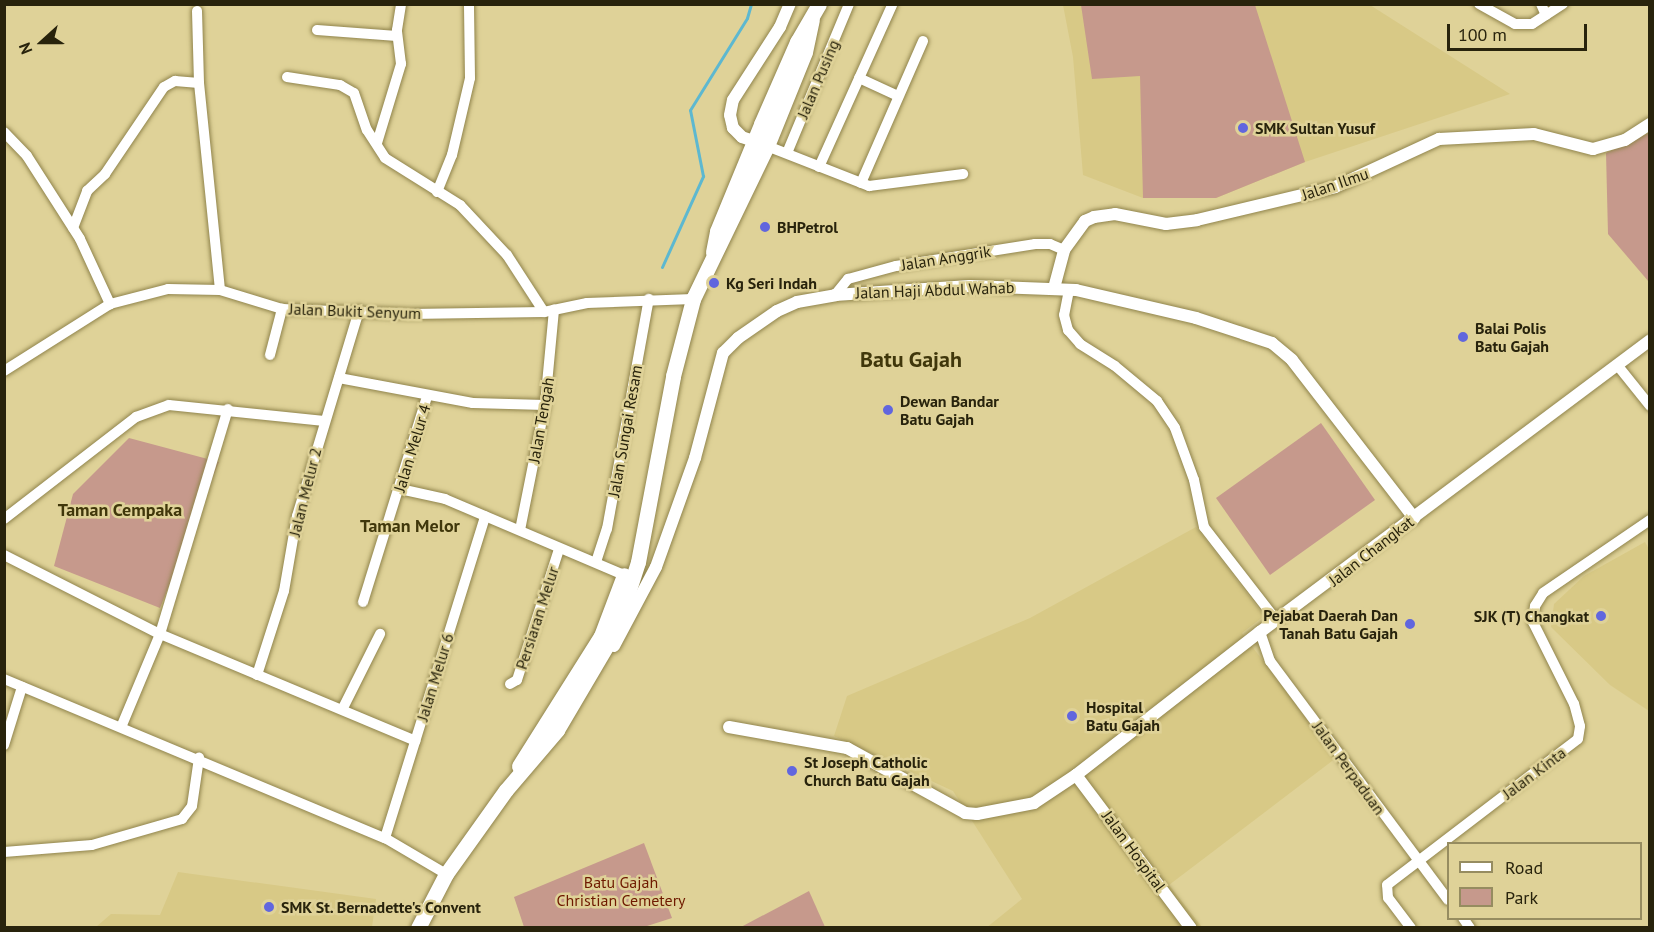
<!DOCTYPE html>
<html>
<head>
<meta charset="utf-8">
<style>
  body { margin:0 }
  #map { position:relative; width:1654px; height:932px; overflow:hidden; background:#dfd298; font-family:"PT Sans",sans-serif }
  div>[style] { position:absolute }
  .built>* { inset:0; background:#d8c986 }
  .green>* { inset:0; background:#c6998c }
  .stream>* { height:3px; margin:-1.5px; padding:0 1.5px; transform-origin:1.5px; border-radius:1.5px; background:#5db8d0 }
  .roads { filter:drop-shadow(0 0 2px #90844c) drop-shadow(0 0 2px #90844c) }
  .minor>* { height:10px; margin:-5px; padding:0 5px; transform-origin:5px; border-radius:5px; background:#fff }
  .tertiary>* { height:12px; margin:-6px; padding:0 6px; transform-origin:6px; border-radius:6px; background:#fff }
  .secondary>* { height:15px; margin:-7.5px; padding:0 7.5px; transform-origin:7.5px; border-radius:7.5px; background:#fff }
  .dots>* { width:16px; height:16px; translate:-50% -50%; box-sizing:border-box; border:3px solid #dfd298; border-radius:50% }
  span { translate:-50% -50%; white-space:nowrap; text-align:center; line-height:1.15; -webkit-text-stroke:5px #dfd298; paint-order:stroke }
  .street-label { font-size:16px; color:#28230c }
  .poi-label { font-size:16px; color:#28230c; font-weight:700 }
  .left { translate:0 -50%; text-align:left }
  .right { translate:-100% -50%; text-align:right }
  .park-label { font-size:16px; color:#6f1a00 }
  .neighbourhood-label { font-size:18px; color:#40370b; font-weight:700 }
  .district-label { font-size:22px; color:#40370b; font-weight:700 }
  .frame { position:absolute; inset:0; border:6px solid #28230c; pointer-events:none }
  .legend { position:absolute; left:1447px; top:842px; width:195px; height:78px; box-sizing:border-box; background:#dfd298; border:2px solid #968c60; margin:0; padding:8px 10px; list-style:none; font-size:18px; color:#28230c }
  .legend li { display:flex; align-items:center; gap:12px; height:30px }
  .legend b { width:30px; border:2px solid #968c60 }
  .north { position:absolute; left:12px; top:12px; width:60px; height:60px; -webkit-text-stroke:4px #dfd298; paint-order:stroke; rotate:249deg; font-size:16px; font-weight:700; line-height:24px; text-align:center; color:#28230c }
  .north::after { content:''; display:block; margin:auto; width:21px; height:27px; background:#28230c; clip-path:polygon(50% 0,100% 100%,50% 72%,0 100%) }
  .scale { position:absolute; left:1447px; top:24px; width:140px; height:27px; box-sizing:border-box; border:3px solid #28230c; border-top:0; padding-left:8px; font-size:18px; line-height:21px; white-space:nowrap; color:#28230c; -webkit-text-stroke:4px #dfd298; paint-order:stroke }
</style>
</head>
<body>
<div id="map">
  <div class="built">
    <i style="clip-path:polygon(1063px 5px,1370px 5px,1510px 94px,1305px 162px,1216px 198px,1143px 198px,1083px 175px,1073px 57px)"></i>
    <i style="clip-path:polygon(1196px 527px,1264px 616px,1242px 633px,1336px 758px,1169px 885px,1202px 927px,986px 928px,1022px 899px,953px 791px,834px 736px,847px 696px,1030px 618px)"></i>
    <i style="clip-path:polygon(1645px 542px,1650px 551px,1649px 711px,1610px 685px,1551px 627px,1554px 604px,1584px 576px)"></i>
    <i style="clip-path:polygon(178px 872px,376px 899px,372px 927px,96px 927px,111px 914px,160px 915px)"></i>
  </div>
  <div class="green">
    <i style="clip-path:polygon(1081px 5px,1255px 5px,1305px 162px,1216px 198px,1143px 198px,1140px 76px,1092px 79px)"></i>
    <i style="clip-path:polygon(1649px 133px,1649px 282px,1608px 234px,1606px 153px)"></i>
    <i style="clip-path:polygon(1321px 423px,1375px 500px,1270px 575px,1216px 498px)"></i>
    <i style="clip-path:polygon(129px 438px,219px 462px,160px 608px,54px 566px,73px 494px)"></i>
    <i style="clip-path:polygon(644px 843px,672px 918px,644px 927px,524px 927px,514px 897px)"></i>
    <i style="clip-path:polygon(809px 891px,825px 927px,741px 927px)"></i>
  </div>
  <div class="stream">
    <i style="left:662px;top:267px;width:100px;rotate:-65.7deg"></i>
    <i style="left:703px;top:176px;width:67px;rotate:-101.1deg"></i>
    <i style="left:690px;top:110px;width:108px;rotate:-58.2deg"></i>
    <i style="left:747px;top:18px;width:15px;rotate:-74deg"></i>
  </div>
  <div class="roads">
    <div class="minor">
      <i style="left:1479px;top:4px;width:41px;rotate:29.1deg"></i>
      <i style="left:1515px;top:24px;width:17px"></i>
      <i style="left:1532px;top:24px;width:37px;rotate:-33deg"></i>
      <i style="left:1541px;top:4px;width:12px;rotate:66deg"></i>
      <i style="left:197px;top:11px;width:72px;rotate:88.4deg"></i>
      <i style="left:199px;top:83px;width:208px;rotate:84.2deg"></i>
      <i style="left:317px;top:30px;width:80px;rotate:4.3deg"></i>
      <i style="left:287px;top:77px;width:54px;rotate:8.6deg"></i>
      <i style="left:340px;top:85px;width:16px;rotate:30deg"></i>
      <i style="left:354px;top:93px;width:39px;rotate:71deg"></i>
      <i style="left:367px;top:130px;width:33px;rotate:57deg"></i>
      <i style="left:385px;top:158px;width:89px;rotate:32.1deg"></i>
      <i style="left:460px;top:205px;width:69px;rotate:46.8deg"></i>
      <i style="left:507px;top:255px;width:68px;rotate:57deg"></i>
      <i style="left:859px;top:78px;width:43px;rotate:24.8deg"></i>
      <i style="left:4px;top:132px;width:33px;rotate:46deg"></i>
      <i style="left:27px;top:156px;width:98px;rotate:57.4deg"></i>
      <i style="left:80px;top:239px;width:72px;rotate:65.2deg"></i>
      <i style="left:377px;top:143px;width:83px;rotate:-73.1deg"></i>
      <i style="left:401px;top:64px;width:34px;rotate:-97deg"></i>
      <i style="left:397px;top:30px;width:26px;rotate:-81deg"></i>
      <i style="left:767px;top:146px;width:110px;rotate:21.4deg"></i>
      <i style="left:869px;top:186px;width:95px;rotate:-7.3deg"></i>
      <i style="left:787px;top:153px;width:161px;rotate:-67.4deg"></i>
      <i style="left:819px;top:167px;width:178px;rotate:-65.7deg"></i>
      <i style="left:861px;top:183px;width:155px;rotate:-66.4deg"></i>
      <i style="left:437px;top:192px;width:40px;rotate:-68deg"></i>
      <i style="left:452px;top:155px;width:79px;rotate:-76.8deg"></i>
      <i style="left:470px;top:78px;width:74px;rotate:-90.8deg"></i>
      <i style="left:73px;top:228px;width:40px;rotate:-69deg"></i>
      <i style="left:87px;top:191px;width:25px;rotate:-43deg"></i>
      <i style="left:105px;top:174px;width:105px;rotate:-55.9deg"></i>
      <i style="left:164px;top:87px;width:13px;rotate:-29deg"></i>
      <i style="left:175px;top:81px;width:24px;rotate:5deg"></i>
      <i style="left:1069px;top:290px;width:25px;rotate:101deg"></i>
      <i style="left:1064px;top:315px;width:16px;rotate:75deg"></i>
      <i style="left:1068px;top:330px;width:18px;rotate:49deg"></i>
      <i style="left:1080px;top:344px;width:41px;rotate:32.2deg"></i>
      <i style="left:1115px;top:366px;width:55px;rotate:39.8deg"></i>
      <i style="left:1157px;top:401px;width:32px;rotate:56deg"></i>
      <i style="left:1175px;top:428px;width:55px;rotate:69.9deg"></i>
      <i style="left:1194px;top:480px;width:48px;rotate:78deg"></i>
      <i style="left:1204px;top:527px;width:119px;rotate:52.2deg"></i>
      <i style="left:835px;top:295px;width:21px;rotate:-51deg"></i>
      <i style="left:848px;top:279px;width:50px;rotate:-15.2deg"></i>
      <i style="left:896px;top:266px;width:141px;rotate:-9deg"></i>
      <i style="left:1035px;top:244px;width:15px"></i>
      <i style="left:1050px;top:244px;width:15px;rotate:23deg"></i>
      <i style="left:270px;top:355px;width:48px;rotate:-75.4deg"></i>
      <i style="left:1618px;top:366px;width:51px;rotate:51.3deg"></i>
      <i style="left:4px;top:371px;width:125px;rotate:-32.3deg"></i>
      <i style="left:110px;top:304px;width:60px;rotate:-14.5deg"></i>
      <i style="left:168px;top:289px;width:52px;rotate:1.1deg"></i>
      <i style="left:220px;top:290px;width:65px;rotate:17deg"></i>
      <i style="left:282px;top:309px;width:128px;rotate:2.2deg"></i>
      <i style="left:410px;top:314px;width:134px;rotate:-0.9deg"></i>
      <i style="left:544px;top:312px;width:44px;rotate:-11.8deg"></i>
      <i style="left:587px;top:303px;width:106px;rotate:-2.2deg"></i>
      <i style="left:339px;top:378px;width:136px;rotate:10.6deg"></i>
      <i style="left:473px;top:403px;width:72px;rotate:1.6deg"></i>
      <i style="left:400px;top:489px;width:46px;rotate:12.5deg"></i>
      <i style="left:445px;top:499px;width:194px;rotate:23deg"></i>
      <i style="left:4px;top:519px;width:167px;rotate:-37.7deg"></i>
      <i style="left:136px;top:417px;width:35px;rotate:-20deg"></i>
      <i style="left:169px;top:405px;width:156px;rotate:5.9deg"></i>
      <i style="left:520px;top:530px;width:127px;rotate:-78.7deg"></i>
      <i style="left:545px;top:405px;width:96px;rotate:-84.6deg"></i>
      <i style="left:4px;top:555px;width:175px;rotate:26.9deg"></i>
      <i style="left:160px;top:634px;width:277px;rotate:22.7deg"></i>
      <i style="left:596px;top:562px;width:35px;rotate:-72deg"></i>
      <i style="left:607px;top:529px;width:234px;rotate:-79.7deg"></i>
      <i style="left:363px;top:602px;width:216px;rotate:-72.7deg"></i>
      <i style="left:1260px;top:632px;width:31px;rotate:71deg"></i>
      <i style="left:1270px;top:661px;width:298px;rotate:53.3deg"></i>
      <i style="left:257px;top:675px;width:88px;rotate:-72.2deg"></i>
      <i style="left:284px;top:591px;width:76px;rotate:-80.2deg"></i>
      <i style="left:297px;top:516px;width:215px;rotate:-73.2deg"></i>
      <i style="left:4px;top:679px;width:413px;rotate:22.7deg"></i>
      <i style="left:385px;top:838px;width:71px;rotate:30.5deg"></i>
      <i style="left:510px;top:684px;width:8px;rotate:-30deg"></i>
      <i style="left:517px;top:680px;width:138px;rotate:-72.2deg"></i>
      <i style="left:343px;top:708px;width:83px;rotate:-63.4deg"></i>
      <i style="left:122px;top:725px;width:99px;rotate:-67.3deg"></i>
      <i style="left:160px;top:634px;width:235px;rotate:-73.2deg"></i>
      <i style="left:4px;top:745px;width:61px;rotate:-72.8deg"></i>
      <i style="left:385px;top:838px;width:337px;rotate:-72.7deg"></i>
      <i style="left:4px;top:852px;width:88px;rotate:-4.5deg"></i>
      <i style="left:92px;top:845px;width:94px;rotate:-16.1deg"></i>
      <i style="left:182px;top:819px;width:16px;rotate:-52deg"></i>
      <i style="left:192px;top:806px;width:49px;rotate:-81.7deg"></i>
      <i style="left:1463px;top:918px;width:12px;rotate:55deg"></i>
      <i style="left:1411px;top:928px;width:38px;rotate:-127deg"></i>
      <i style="left:1388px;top:898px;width:13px;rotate:-94deg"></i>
      <i style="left:1387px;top:885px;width:240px;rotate:-37.4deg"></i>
      <i style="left:1578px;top:739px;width:13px;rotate:-81deg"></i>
      <i style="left:1580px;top:726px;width:23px;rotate:-105deg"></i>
      <i style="left:1574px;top:704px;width:92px;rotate:-116.6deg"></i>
      <i style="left:1533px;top:622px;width:16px;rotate:-83deg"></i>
      <i style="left:1535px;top:606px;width:15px;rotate:-58deg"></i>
      <i style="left:1543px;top:593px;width:130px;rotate:-34.3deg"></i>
    </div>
    <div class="tertiary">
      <i style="left:760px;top:143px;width:19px;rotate:-162deg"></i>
      <i style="left:742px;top:137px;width:13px;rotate:-135deg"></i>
      <i style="left:733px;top:128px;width:13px;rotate:-103deg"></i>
      <i style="left:730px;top:115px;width:15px;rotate:-79deg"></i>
      <i style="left:733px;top:100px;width:87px;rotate:-57.2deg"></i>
      <i style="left:780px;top:27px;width:25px;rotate:-67deg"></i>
      <i style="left:1054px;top:288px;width:39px;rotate:-75deg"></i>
      <i style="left:1064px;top:250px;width:36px;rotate:-54deg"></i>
      <i style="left:1085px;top:221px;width:10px;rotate:-24deg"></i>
      <i style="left:1094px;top:217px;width:21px;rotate:-8deg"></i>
      <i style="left:1115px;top:214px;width:52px;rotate:11.1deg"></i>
      <i style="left:1166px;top:224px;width:31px;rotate:-7deg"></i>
      <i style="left:1197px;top:220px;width:142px;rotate:-13.4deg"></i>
      <i style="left:1335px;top:187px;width:115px;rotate:-24.8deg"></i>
      <i style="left:1439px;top:139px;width:95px;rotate:-3deg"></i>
      <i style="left:1534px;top:134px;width:61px;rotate:14.3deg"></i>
      <i style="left:1593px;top:149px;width:33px;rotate:-16deg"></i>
      <i style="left:1625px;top:140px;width:30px;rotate:-33deg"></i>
      <i style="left:614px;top:646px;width:89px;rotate:-62deg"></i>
      <i style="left:656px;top:567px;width:116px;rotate:-70.3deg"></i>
      <i style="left:695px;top:458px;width:109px;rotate:-75.1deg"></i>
      <i style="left:723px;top:353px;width:21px;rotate:-45deg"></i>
      <i style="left:738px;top:338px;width:47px;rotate:-34.7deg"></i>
      <i style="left:777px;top:311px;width:22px;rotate:-24deg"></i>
      <i style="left:797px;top:302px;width:39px;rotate:-10deg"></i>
      <i style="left:835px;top:295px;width:135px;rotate:-3.8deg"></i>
      <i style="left:970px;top:286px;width:106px;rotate:2.2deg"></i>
      <i style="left:1076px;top:290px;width:123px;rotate:13.1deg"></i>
      <i style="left:1196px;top:318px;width:80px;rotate:18.2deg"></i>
      <i style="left:1272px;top:343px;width:26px;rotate:40deg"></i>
      <i style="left:1292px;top:360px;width:200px;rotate:52.3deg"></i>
      <i style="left:729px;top:727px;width:120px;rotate:10.1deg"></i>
      <i style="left:847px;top:748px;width:135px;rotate:28.8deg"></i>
      <i style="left:965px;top:813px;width:12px;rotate:5deg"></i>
      <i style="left:977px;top:814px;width:58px;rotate:-10.9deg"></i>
      <i style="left:1034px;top:803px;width:50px;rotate:-33.7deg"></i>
      <i style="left:1076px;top:775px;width:233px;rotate:-37.9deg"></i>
      <i style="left:1260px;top:632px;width:487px;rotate:-36.8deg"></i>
      <i style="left:1076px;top:775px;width:191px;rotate:53.1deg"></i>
    </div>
    <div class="secondary">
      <i style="left:713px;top:252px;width:21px;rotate:-79deg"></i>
      <i style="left:717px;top:231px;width:116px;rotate:-67.6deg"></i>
      <i style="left:761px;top:124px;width:90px;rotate:-66.3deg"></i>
      <i style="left:797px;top:42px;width:44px;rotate:-59.9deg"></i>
      <i style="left:519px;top:766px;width:154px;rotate:-57.8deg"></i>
      <i style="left:601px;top:636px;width:65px;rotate:-69.3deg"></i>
      <i style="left:418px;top:928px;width:61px;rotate:-62.6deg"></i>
      <i style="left:446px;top:874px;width:103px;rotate:-54.5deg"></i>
      <i style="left:506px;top:790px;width:79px;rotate:-49.6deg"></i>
      <i style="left:557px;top:730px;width:116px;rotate:-59.5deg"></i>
      <i style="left:616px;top:630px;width:71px;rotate:-72.1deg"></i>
      <i style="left:638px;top:562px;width:189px;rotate:-79.3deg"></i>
      <i style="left:673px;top:376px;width:80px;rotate:-75.4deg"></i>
      <i style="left:693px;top:299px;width:170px;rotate:-64.2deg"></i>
      <i style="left:767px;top:146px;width:101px;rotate:-68deg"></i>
      <i style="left:805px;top:52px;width:33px;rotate:-78deg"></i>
    </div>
  </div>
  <div class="dots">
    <i style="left:1243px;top:128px;background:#6166de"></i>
    <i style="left:765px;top:227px;background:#6166de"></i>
    <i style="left:714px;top:283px;background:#6166de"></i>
    <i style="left:1463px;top:337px;background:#6166de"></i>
    <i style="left:888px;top:410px;background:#6166de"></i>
    <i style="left:1601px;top:616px;background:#6166de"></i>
    <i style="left:1410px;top:624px;background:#6166de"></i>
    <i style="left:1072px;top:716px;background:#6166de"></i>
    <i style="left:792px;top:771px;background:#6166de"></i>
    <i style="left:269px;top:907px;background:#6166de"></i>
  </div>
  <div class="street-label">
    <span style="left:818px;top:79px;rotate:-67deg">Jalan Pusing</span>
    <span style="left:1335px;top:184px;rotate:-19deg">Jalan Ilmu</span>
    <span style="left:946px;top:258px;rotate:-9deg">Jalan Anggrik</span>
    <span style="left:935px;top:290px;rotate:-2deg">Jalan Haji Abdul Wahab</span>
    <span style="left:355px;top:311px;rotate:2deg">Jalan Bukit Senyum</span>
    <span style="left:541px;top:420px;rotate:-80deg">Jalan Tengah</span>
    <span style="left:625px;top:431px;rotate:-80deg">Jalan Sungai Resam</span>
    <span style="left:412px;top:448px;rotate:-73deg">Jalan Melur 4</span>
    <span style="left:305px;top:492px;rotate:-76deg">Jalan Melur 2</span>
    <span style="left:1371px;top:551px;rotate:-38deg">Jalan Changkat</span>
    <span style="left:537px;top:618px;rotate:-72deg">Persiaran Melur</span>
    <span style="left:435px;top:677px;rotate:-73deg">Jalan Melur 6</span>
    <span style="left:1349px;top:768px;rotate:54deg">Jalan Perpaduan</span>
    <span style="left:1534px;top:773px;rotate:-37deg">Jalan Kinta</span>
    <span style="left:1134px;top:851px;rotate:54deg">Jalan Hospital</span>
  </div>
  <div class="poi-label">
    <span class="left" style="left:1255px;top:128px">SMK Sultan Yusuf</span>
    <span class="left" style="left:777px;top:227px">BHPetrol</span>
    <span class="left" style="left:726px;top:283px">Kg Seri Indah</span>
    <span class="left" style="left:1475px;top:337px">Balai Polis<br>Batu Gajah</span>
    <span class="left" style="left:900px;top:410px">Dewan Bandar<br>Batu Gajah</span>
    <span class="right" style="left:1398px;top:624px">Pejabat Daerah Dan<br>Tanah Batu Gajah</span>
    <span class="right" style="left:1589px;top:616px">SJK (T) Changkat</span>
    <span class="left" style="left:1086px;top:716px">Hospital<br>Batu Gajah</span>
    <span class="left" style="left:804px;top:771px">St Joseph Catholic<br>Church Batu Gajah</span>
    <span class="left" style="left:281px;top:907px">SMK St. Bernadette's Convent</span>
  </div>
  <div class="park-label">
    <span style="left:621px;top:891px">Batu Gajah<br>Christian Cemetery</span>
  </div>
  <div class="neighbourhood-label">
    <span style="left:120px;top:510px">Taman Cempaka</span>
    <span style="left:410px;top:526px">Taman Melor</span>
  </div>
  <div class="district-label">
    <span style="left:911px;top:360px">Batu Gajah</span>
  </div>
  <div class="frame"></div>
  <ul class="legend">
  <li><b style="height:8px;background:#fff"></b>Road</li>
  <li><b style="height:16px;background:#c6998c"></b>Park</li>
  </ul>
  <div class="north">N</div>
  <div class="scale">100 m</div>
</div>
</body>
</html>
